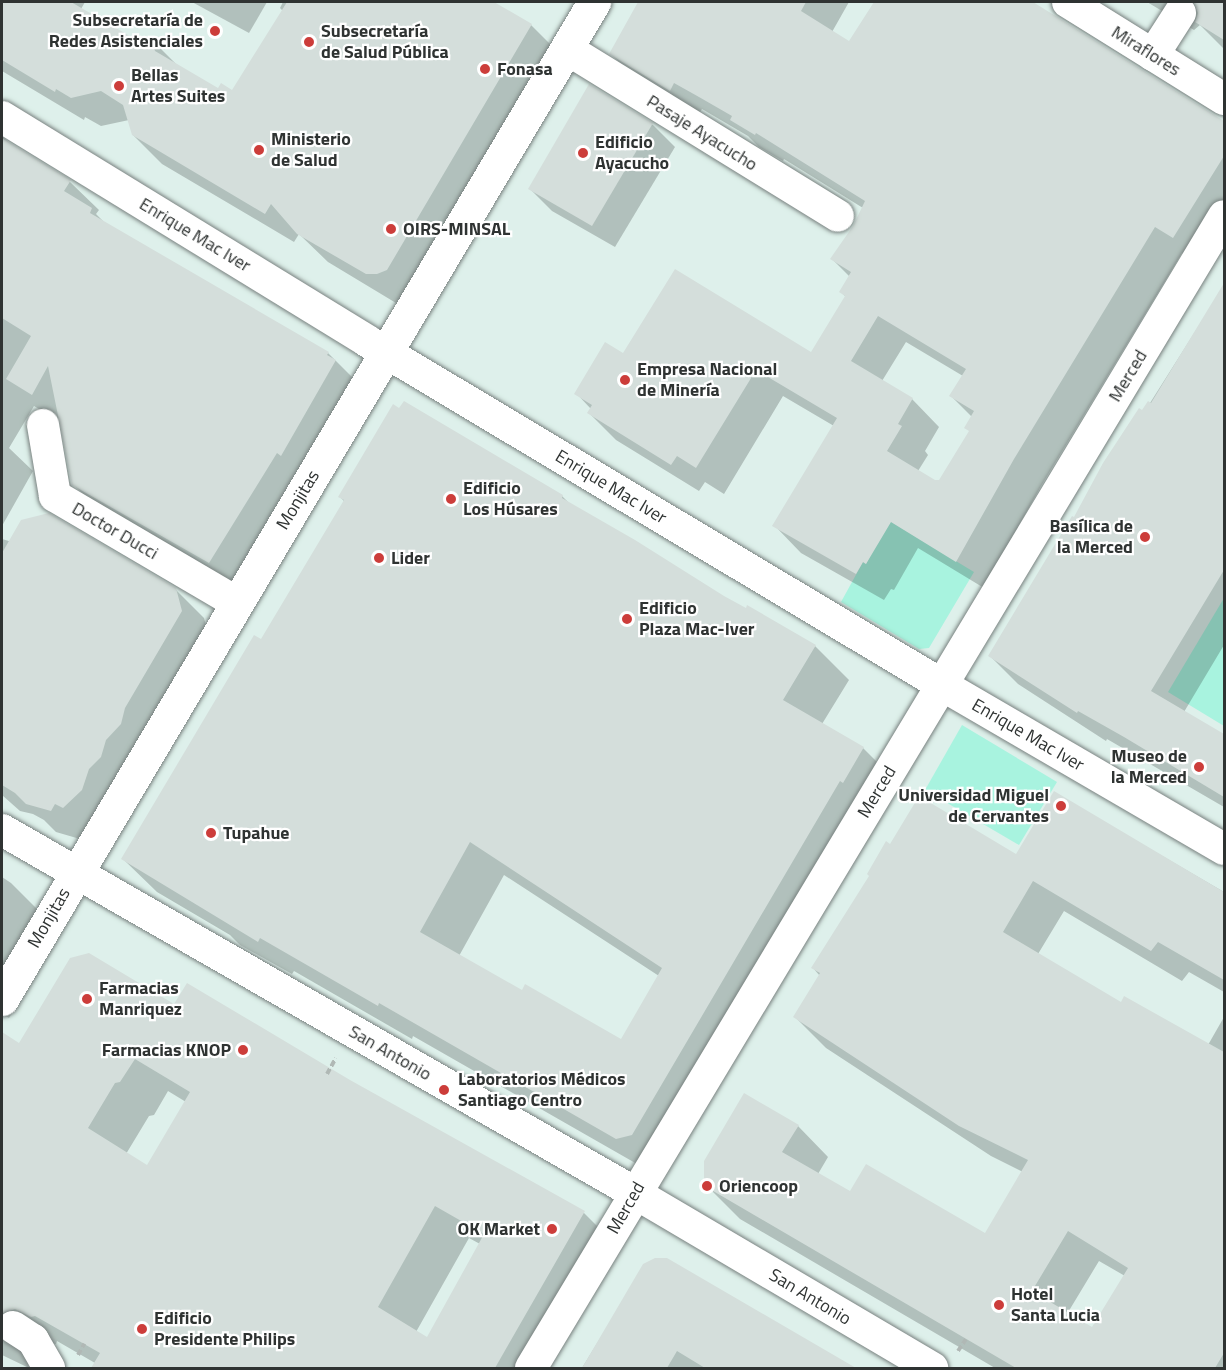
<!DOCTYPE html>
<html>
<head>
<meta charset="utf-8">
<style>
  body { margin:0 }
  #map { position:relative; width:1226px; height:1370px; overflow:hidden; background:#f1fbf8; font-family:"Titillium Web",sans-serif }
  div>[style] { position:absolute }
  .built>* { inset:0; background:#def0eb }
  .green>* { inset:0; background:#a8f3df }
  .shadow>* { inset:0; background:#0003 }
  .building>* { inset:0; background:#d4dedb }
  .path>* { height:4px; margin-top:-2px; transform-origin:0; background:repeating-linear-gradient(90deg,#b0b8b5 0 6px,transparent 0 9px) }
  .roads { filter:drop-shadow(0 0 2px #78817f) drop-shadow(0 0 2px #78817f) }
  .minor>* { height:32px; margin:-16px; padding:0 16px; transform-origin:16px; border-radius:16px; background:#fff }
  .major>* { height:33px; margin:-16.5px; padding:0 16.5px; transform-origin:16.5px; border-radius:16.5px; background:#fff }
  .dots>* { width:16px; height:16px; translate:-50% -50%; box-sizing:border-box; border:3px solid #fff; border-radius:50% }
  span { translate:-50% -50%; white-space:nowrap; text-align:center; line-height:1.15; -webkit-text-stroke:4.5px #fff; paint-order:stroke }
  .poi-label { font-size:18px; color:#2f3332; font-weight:700 }
  .right { translate:-100% -50%; text-align:right }
  .left { translate:0 -50%; text-align:left }
  .street-label { font-size:18px; color:#2f3332 }
  .frame { position:absolute; inset:0; border:3px solid #2f3332; pointer-events:none }
</style>
</head>
<body>
<div id="map">
  <div class="built">
    <i style="clip-path:polygon(2px 2px,1224px 2px,1224px 1368px,2px 1368px)"></i>
  </div>
  <div class="green">
    <i style="clip-path:polygon(888px 520px,974px 572px,929px 648px,919px 649px,841px 602px,863px 562px,866px 564px)"></i>
    <i style="clip-path:polygon(1224px 598px,1224px 726px,1168px 692px)"></i>
    <i style="clip-path:polygon(962px 725px,1057px 782px,1019px 845px,925px 790px)"></i>
  </div>
  <div class="shadow">
    <i style="clip-path:polygon(2px 2px,85px 2px,81px 9px,135px 40px,150px 38px,178px 66px,219px 90px,233px 92px,283px 11px,280px 8px,283px 2px,491px 2px,531px 25px,560px 54px,406px 303px,396px 303px,328px 262px,299px 234px,294px 242px,162px 164px,133px 135px,129px 120px,101px 126px,85px 117px,84px 120px,2px 71px)"></i>
    <i style="clip-path:polygon(192px 2px,267px 2px,249px 33px)"></i>
    <i style="clip-path:polygon(evenodd,640px 2px,849px 2px,832px 32px,850px 43px,876px 2px,1030px 2px,1224px 123px,1224px 226px,1200px 264px,1182px 253px,1041px 486px,984px 588px,918px 548px,894px 590px,891px 589px,884px 600px,801px 553px,774px 525px,834px 426px,783px 396px,724px 494px,705px 482px,699px 491px,616px 440px,589px 413px,591px 409px,576px 393px,624px 355px,812px 354px,846px 297px,841px 292px,850px 277px,832px 259px,854px 227px,863px 208px,784px 159px,783px 161px,759px 147px,748px 136px,702px 109px,697px 117px,638px 81px,611px 54px,640px 2px,906px 342px,963px 376px,951px 396px,972px 417px,970px 432px,940px 481px,935px 482px,918px 471px,928px 455px,925px 451px,939px 427px,912px 399px,882px 381px,906px 342px)"></i>
    <i style="clip-path:polygon(1147px 2px,1224px 2px,1224px 49px,1200px 25px,1194px 30px)"></i>
    <i style="clip-path:polygon(589px 86px,653px 125px,675px 147px,615px 247px,552px 211px,530px 189px)"></i>
    <i style="clip-path:polygon(2px 136px,12px 146px,70px 182px,99px 210px,96px 214px,105px 223px,328px 353px,357px 382px,239px 591px,103px 514px,73px 484px,61px 422px,34px 406px,9px 448px,33px 471px,2px 526px)"></i>
    <i style="clip-path:polygon(1224px 286px,1224px 645px,1184px 712px,1224px 735px,1224px 807px,1107px 739px,1106px 741px,1018px 684px,990px 656px)"></i>
    <i style="clip-path:polygon(evenodd,562px 496px,571px 505px,723px 597px,815px 646px,849px 680px,822px 724px,863px 748px,897px 782px,651px 1172px,413px 1036px,412px 1039px,294px 971px,292px 974px,240px 945px,230px 935px,157px 892px,123px 859px,262px 642px,345px 502px,340px 497px,562px 496px,504px 875px,659px 976px,621px 1041px,522px 992px,459px 956px,504px 875px)"></i>
    <i style="clip-path:polygon(2px 539px,175px 589px,204px 618px,210px 640px,80px 839px,56px 832px,44px 820px,33px 814px,20px 811px,2px 795px)"></i>
    <i style="clip-path:polygon(evenodd,1054px 793px,1224px 892px,1224px 992px,1189px 972px,1182px 981px,1064px 911px,1038px 954px,1121px 1004px,1208px 1045px,1224px 1017px,1224px 1368px,995px 1368px,740px 1219px,709px 1188px,704px 1172px,705px 1162px,798px 1126px,828px 1157px,818px 1174px,850px 1193px,985px 1235px,1023px 1172px,991px 1156px,826px 1048px,795px 1017px,820px 976px,813px 968px,891px 846px,1017px 856px,1054px 793px,1099px 1261px,1125px 1276px,1093px 1329px,1067px 1314px,1099px 1261px)"></i>
    <i style="clip-path:polygon(2px 877px,11px 883px,51px 923px,54px 931px,52px 948px,9px 1018px,2px 1014px)"></i>
    <i style="clip-path:polygon(evenodd,175px 1006px,349px 1081px,584px 1213px,617px 1246px,547px 1368px,92px 1368px,95px 1363px,57px 1341px,56px 1344px,39px 1343px,28px 1360px,29px 1368px,2px 1355px,2px 1051px,9px 1038px,19px 1045px,175px 1006px,168px 1091px,186px 1102px,148px 1167px,126px 1154px,149px 1116px,154px 1115px,168px 1091px,175px 1006px,469px 1238px,480px 1244px,427px 1339px,416px 1332px,469px 1238px)"></i>
    <i style="clip-path:polygon(666px 1259px,851px 1368px,582px 1368px,645px 1265px)"></i>
  </div>
  <div class="building">
    <i style="clip-path:polygon(2px 2px,71px 2px,135px 39px,150px 36px,155px 51px,218px 88px,221px 83px,232px 90px,287px 2px,494px 2px,532px 24px,387px 270px,377px 274px,366px 274px,297px 234px,271px 204px,265px 214px,132px 135px,123px 105px,101px 91px,71px 98px,56px 89px,55px 92px,2px 60px)"></i>
    <i style="clip-path:polygon(evenodd,638px 2px,806px 2px,801px 11px,849px 41px,874px 2px,1033px 2px,1224px 121px,1224px 156px,1173px 238px,1155px 227px,1014px 459px,956px 562px,891px 522px,866px 564px,863px 562px,856px 574px,772px 526px,837px 418px,756px 370px,696px 468px,677px 456px,671px 465px,587px 413px,592px 405px,574px 394px,605px 342px,623px 353px,675px 269px,811px 352px,845px 296px,839px 292px,851px 272px,830px 259px,853px 226px,865px 201px,756px 133px,755px 135px,730px 120px,732px 116px,699px 97px,674px 83px,670px 91px,609px 54px,638px 2px,878px 316px,966px 369px,949px 396px,974px 411px,964px 428px,969px 431px,939px 480px,935px 480px,887px 451px,902px 426px,898px 424px,913px 398px,851px 361px,878px 316px)"></i>
    <i style="clip-path:polygon(1193px 2px,1224px 2px,1224px 40px,1195px 22px,1198px 13px)"></i>
    <i style="clip-path:polygon(589px 84px,653px 123px,592px 226px,528px 189px)"></i>
    <i style="clip-path:polygon(2px 138px,71px 180px,64px 191px,92px 208px,90px 213px,329px 352px,327px 355px,336px 360px,281px 456px,277px 453px,209px 563px,72px 485px,48px 366px,32px 395px,6px 379px,31px 336px,2px 318px)"></i>
    <i style="clip-path:polygon(1224px 283px,1224px 570px,1151px 691px,1224px 734px,1224px 797px,1124px 737px,1078px 711px,1077px 713px,988px 656px,1072px 516px,1074px 517px,1103px 463px,1139px 408px,1142px 410px,1148px 401px,1151px 403px)"></i>
    <i style="clip-path:polygon(evenodd,404px 401px,563px 495px,562px 498px,635px 540px,724px 596px,746px 608px,747px 605px,816px 645px,783px 700px,864px 747px,843px 783px,840px 781px,632px 1135px,616px 1139px,379px 1003px,378px 1006px,260px 938px,258px 942px,121px 859px,254px 635px,261px 639px,344px 500px,338px 497px,393px 404px,399px 408px,404px 401px,470px 842px,662px 968px,621px 1039px,525px 984px,522px 990px,420px 932px,470px 842px)"></i>
    <i style="clip-path:polygon(49px 513px,176px 588px,182px 611px,125px 708px,121px 724px,106px 740px,101px 757px,89px 769px,82px 790px,63px 808px,55px 804px,51px 811px,26px 804px,15px 793px,2px 785px,2px 553px,21px 520px)"></i>
    <i style="clip-path:polygon(evenodd,1054px 791px,1224px 892px,1224px 980px,1158px 942px,1151px 951px,1033px 881px,1003px 932px,1121px 1002px,1124px 996px,1224px 1052px,1224px 1353px,1215px 1368px,1016px 1368px,708px 1188px,704px 1180px,704px 1161px,744px 1093px,799px 1125px,782px 1152px,850px 1191px,866px 1164px,985px 1233px,1028px 1160px,959px 1126px,793px 1017px,820px 973px,811px 968px,869px 876px,867px 874px,886px 841px,890px 844px,919px 796px,1016px 854px,1054px 791px,1068px 1231px,1128px 1268px,1092px 1327px,1032px 1291px,1068px 1231px)"></i>
    <i style="clip-path:polygon(evenodd,89px 953px,174px 1004px,187px 983px,350px 1080px,585px 1211px,495px 1368px,91px 1368px,100px 1353px,35px 1316px,31px 1317px,15px 1309px,2px 1314px,2px 1032px,19px 1043px,70px 958px,89px 953px,135px 1059px,190px 1092px,147px 1165px,88px 1128px,115px 1083px,120px 1082px,135px 1059px,89px 953px,435px 1206px,484px 1234px,427px 1337px,378px 1307px,435px 1206px)"></i>
    <i style="clip-path:polygon(655px 1258px,667px 1258px,856px 1368px,705px 1368px,677px 1351px,667px 1368px,582px 1368px,643px 1264px)"></i>
  </div>
  <div class="path">
    <i style="left:327px;top:1074px;width:18px;rotate:-61deg"></i>
    <i style="left:958px;top:1351px;width:14px;rotate:-56deg"></i>
    <i style="left:78px;top:1355px;width:13px;rotate:-61deg"></i>
  </div>
  <div class="roads">
    <div class="minor">
      <i style="left:1068px;top:2px;width:184px;rotate:31.9deg"></i>
      <i style="left:567px;top:49px;width:318px;rotate:31.6deg"></i>
      <i style="left:1153px;top:55px;width:50px;rotate:-57.3deg"></i>
      <i style="left:2px;top:117px;width:428px;rotate:31.5deg"></i>
      <i style="left:367px;top:341px;width:670px;rotate:30.89deg"></i>
      <i style="left:942px;top:685px;width:326px;rotate:30.2deg"></i>
      <i style="left:43px;top:425px;width:72px;rotate:80.4deg"></i>
      <i style="left:55px;top:496px;width:210px;rotate:30.4deg"></i>
      <i style="left:2px;top:830px;width:730px;rotate:29.83deg"></i>
      <i style="left:635px;top:1193px;width:345px;rotate:30.5deg"></i>
      <i style="left:13px;top:1327px;width:24px;rotate:33deg"></i>
      <i style="left:33px;top:1340px;width:32px;rotate:60deg"></i>
      <i style="left:531px;top:1368px;width:1344px;rotate:-58.97deg"></i>
    </div>
    <div class="major">
      <i style="left:2px;top:999px;width:1160px;rotate:-59.3deg"></i>
    </div>
  </div>
  <div class="dots">
    <i style="left:215px;top:31px;background:#cc3d3a"></i>
    <i style="left:309px;top:42px;background:#cc3d3a"></i>
    <i style="left:485px;top:69px;background:#cc3d3a"></i>
    <i style="left:119px;top:86px;background:#cc3d3a"></i>
    <i style="left:259px;top:150px;background:#cc3d3a"></i>
    <i style="left:583px;top:153px;background:#cc3d3a"></i>
    <i style="left:391px;top:229px;background:#cc3d3a"></i>
    <i style="left:625px;top:380px;background:#cc3d3a"></i>
    <i style="left:451px;top:499px;background:#cc3d3a"></i>
    <i style="left:1145px;top:537px;background:#cc3d3a"></i>
    <i style="left:379px;top:558px;background:#cc3d3a"></i>
    <i style="left:627px;top:619px;background:#cc3d3a"></i>
    <i style="left:1199px;top:767px;background:#cc3d3a"></i>
    <i style="left:1061px;top:806px;background:#cc3d3a"></i>
    <i style="left:211px;top:833px;background:#cc3d3a"></i>
    <i style="left:87px;top:999px;background:#cc3d3a"></i>
    <i style="left:243px;top:1050px;background:#cc3d3a"></i>
    <i style="left:444px;top:1090px;background:#cc3d3a"></i>
    <i style="left:707px;top:1186px;background:#cc3d3a"></i>
    <i style="left:552px;top:1229px;background:#cc3d3a"></i>
    <i style="left:999px;top:1305px;background:#cc3d3a"></i>
    <i style="left:142px;top:1329px;background:#cc3d3a"></i>
  </div>
  <div class="poi-label">
    <span class="right" style="left:203px;top:31px">Subsecretaría de<br>Redes Asistenciales</span>
    <span class="left" style="left:321px;top:42px">Subsecretaría<br>de Salud Pública</span>
    <span class="left" style="left:497px;top:69px">Fonasa</span>
    <span class="left" style="left:131px;top:86px">Bellas<br>Artes Suites</span>
    <span class="left" style="left:271px;top:150px">Ministerio<br>de Salud</span>
    <span class="left" style="left:595px;top:153px">Edificio<br>Ayacucho</span>
    <span class="left" style="left:403px;top:229px">OIRS-MINSAL</span>
    <span class="left" style="left:637px;top:380px">Empresa Nacional<br>de Minería</span>
    <span class="left" style="left:463px;top:499px">Edificio<br>Los Húsares</span>
    <span class="right" style="left:1133px;top:537px">Basílica de<br>la Merced</span>
    <span class="left" style="left:391px;top:558px">Lider</span>
    <span class="left" style="left:639px;top:619px">Edificio<br>Plaza Mac-Iver</span>
    <span class="right" style="left:1187px;top:767px">Museo de<br>la Merced</span>
    <span class="right" style="left:1049px;top:806px">Universidad Miguel<br>de Cervantes</span>
    <span class="left" style="left:223px;top:833px">Tupahue</span>
    <span class="left" style="left:99px;top:999px">Farmacias<br>Manriquez</span>
    <span class="right" style="left:231px;top:1050px">Farmacias KNOP</span>
    <span class="left" style="left:458px;top:1090px">Laboratorios Médicos<br>Santiago Centro</span>
    <span class="left" style="left:719px;top:1186px">Oriencoop</span>
    <span class="right" style="left:540px;top:1229px">OK Market</span>
    <span class="left" style="left:1011px;top:1305px">Hotel<br>Santa Lucia</span>
    <span class="left" style="left:154px;top:1329px">Edificio<br>Presidente Philips</span>
  </div>
  <div class="street-label">
    <span style="left:1146px;top:51px;rotate:32deg">Miraflores</span>
    <span style="left:702px;top:133px;rotate:32deg">Pasaje Ayacucho</span>
    <span style="left:195px;top:235px;rotate:31deg">Enrique Mac Iver</span>
    <span style="left:1128px;top:376px;rotate:-59deg">Merced</span>
    <span style="left:611px;top:487px;rotate:31deg">Enrique Mac Iver</span>
    <span style="left:298px;top:500px;rotate:-59deg">Monjitas</span>
    <span style="left:115px;top:531px;rotate:30deg">Doctor Ducci</span>
    <span style="left:1028px;top:735px;rotate:30deg">Enrique Mac Iver</span>
    <span style="left:877px;top:792px;rotate:-59deg">Merced</span>
    <span style="left:49px;top:918px;rotate:-60deg">Monjitas</span>
    <span style="left:390px;top:1053px;rotate:30deg">San Antonio</span>
    <span style="left:626px;top:1208px;rotate:-60deg">Merced</span>
    <span style="left:810px;top:1297px;rotate:31deg">San Antonio</span>
  </div>
  <div class="frame"></div>
</div>
</body>
</html>
